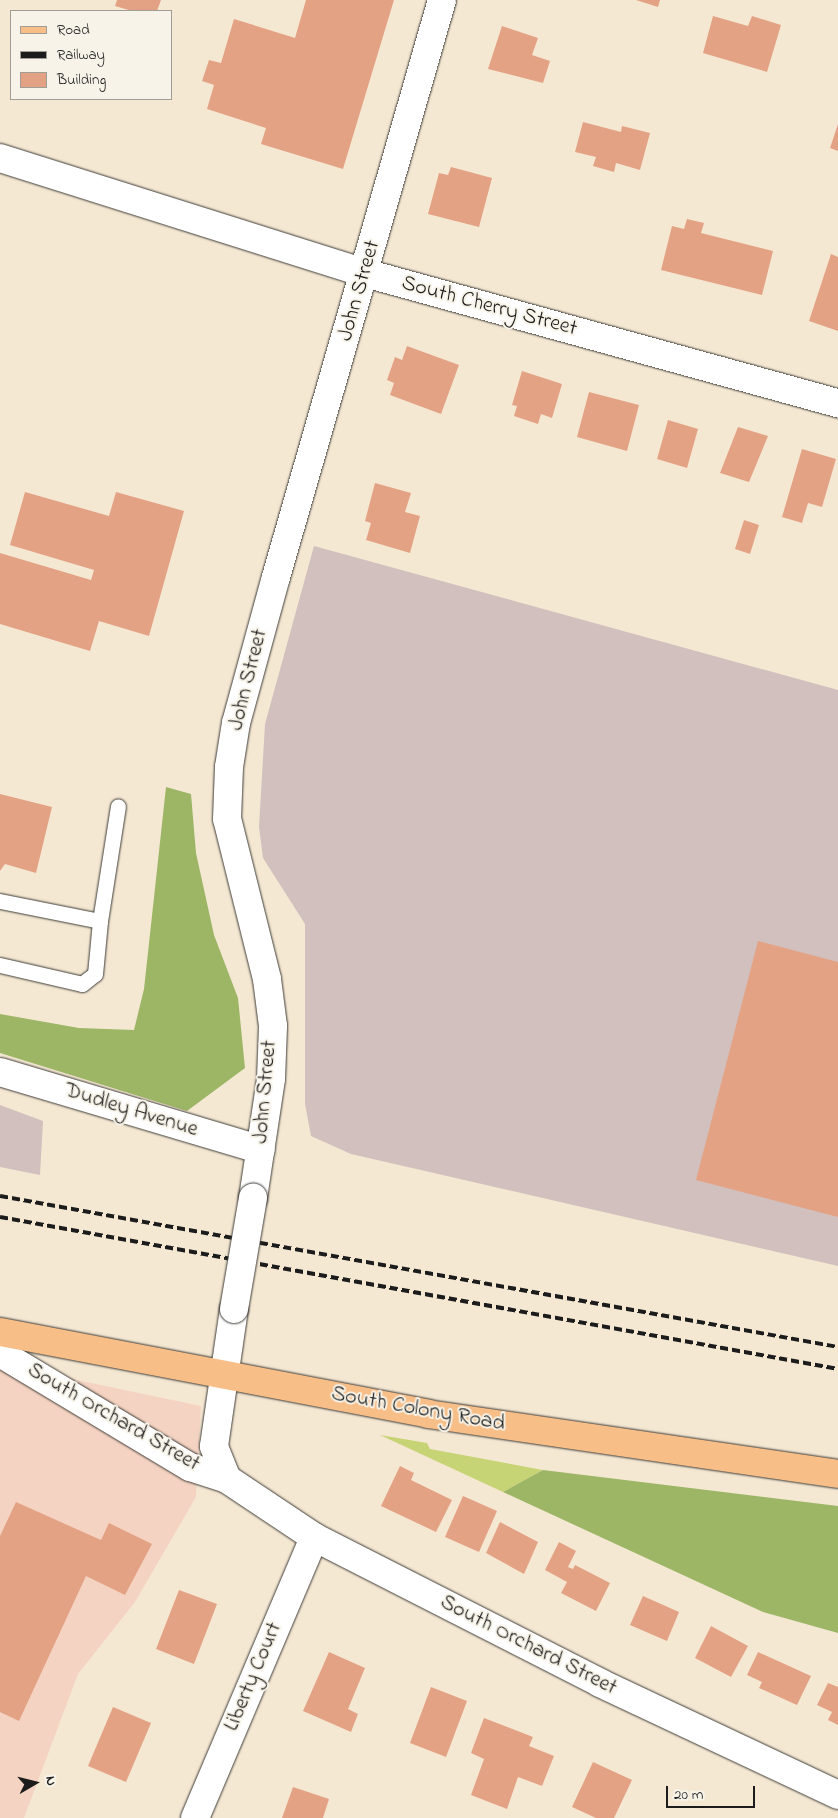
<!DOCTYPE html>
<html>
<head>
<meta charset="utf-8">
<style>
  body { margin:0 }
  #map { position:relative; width:838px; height:1818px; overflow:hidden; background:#f5e8d3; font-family:"Indie Flower",sans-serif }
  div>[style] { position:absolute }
  .built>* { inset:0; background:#f5d3c2 }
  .industrial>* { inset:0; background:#d1c0bd }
  .green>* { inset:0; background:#c6d475 }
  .forest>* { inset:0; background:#9cb666 }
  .building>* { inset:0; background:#e4a285 }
  .roads { filter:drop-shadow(0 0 1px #3d3b37) drop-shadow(0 0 1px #3d3b37) }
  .lane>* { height:15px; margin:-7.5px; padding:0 7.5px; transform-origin:7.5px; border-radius:7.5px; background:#fff }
  .street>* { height:28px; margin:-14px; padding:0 14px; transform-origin:14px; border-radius:14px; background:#fff }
  .primary>* { height:28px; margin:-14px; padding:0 14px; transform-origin:14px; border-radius:14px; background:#f7be88 }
  .rail>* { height:4px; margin-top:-2px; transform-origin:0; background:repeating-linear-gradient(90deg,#1c1c1c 0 8px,transparent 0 12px) }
  .bridges { filter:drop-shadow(0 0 1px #3d3b37) drop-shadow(0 0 1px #3d3b37) }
  .street-bridge>* { height:28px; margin:-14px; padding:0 14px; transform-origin:14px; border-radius:14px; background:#fff }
  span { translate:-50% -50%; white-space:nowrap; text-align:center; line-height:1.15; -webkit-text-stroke:4px #f7f3e8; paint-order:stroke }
  .street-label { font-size:22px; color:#1c1c1c }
  .legend { position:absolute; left:10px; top:10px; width:162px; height:90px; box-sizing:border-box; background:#f7f3e8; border:1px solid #9f9d96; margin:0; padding:6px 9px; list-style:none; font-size:15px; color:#1c1c1c }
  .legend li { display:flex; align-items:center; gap:10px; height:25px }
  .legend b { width:25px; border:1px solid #9f9d96 }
  .north { position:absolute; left:10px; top:1758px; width:50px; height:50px; -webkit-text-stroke:4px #f7f3e8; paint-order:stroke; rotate:82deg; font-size:14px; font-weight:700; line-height:20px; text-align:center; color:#1c1c1c }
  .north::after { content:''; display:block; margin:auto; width:18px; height:22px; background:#1c1c1c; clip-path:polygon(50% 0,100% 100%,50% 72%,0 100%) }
  .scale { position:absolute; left:666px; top:1786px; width:89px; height:22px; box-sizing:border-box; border:2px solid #1c1c1c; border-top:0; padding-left:6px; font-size:15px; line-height:18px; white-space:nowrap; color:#1c1c1c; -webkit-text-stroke:4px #f7f3e8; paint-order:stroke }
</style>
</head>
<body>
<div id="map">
  <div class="built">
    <i style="clip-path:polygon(0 1364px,201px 1406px,196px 1497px,135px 1602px,78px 1674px,24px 1818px,0 1818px)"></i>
  </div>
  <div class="industrial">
    <i style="clip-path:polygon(314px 546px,838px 690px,838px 1266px,351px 1154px,311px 1136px,305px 1104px,305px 924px,263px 858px,259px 827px,265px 724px)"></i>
    <i style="clip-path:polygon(0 1105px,43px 1121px,40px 1175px,0 1167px)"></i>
  </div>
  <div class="green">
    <i style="clip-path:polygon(380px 1435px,427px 1443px,430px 1449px,543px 1470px,503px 1492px)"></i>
  </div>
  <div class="forest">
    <i style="clip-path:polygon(166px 787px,191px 794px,196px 853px,214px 935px,238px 998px,245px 1068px,187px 1111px,0 1053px,0 1014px,79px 1028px,134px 1030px,144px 989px)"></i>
    <i style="clip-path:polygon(543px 1470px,838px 1506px,838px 1633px,763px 1612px,503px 1492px)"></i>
  </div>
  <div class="building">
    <i style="clip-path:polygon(117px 0,161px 0,157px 11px,132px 11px,115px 6px)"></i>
    <i style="clip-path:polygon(306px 0,394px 0,343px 169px,261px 144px,266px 128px,207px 109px,214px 85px,202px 81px,209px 60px,221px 63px,234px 19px,295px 38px)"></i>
    <i style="clip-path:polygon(636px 0,660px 0,658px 7px)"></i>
    <i style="clip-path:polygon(713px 16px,748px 26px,752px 16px,781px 25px,767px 72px,703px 53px)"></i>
    <i style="clip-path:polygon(502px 26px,538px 38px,532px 55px,550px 61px,543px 83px,488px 69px)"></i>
    <i style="clip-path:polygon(583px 122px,621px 132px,622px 126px,650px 133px,640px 170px,616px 163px,614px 172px,593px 166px,596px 157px,575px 152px)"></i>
    <i style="clip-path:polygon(838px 124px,838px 151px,830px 148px)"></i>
    <i style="clip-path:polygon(451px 167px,492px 178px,479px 227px,428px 214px,439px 173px,448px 175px)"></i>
    <i style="clip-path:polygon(687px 219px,704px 223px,701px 233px,773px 251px,762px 295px,661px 270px,672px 226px,684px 229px)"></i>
    <i style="clip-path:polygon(831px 254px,838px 257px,838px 331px,809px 321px)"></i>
    <i style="clip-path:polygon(407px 346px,459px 365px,441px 414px,390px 395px,394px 383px,387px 380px,395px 357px,402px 360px)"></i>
    <i style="clip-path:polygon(522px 371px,562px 384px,552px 418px,541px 414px,538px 424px,514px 416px,517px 406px,512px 405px)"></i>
    <i style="clip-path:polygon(589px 392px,639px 405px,627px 451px,577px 437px)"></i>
    <i style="clip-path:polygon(668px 420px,698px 429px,687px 468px,657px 459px)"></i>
    <i style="clip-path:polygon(738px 427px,768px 436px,749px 482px,720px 473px)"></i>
    <i style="clip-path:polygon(802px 449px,836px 459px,822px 507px,808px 503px,802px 523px,782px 517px)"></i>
    <i style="clip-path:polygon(375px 483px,411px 493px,405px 512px,420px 516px,410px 553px,366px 540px,371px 523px,365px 521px)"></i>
    <i style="clip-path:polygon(25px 492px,109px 516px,116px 492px,184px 511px,149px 636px,99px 621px,90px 651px,0 624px,0 553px,91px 580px,94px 570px,10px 545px)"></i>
    <i style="clip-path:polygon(744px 520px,759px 525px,750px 554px,735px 549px)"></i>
    <i style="clip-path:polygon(0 794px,52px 807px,36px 873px,5px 864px,0 871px)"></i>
    <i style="clip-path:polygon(758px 941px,838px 962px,838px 1217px,696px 1180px)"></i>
    <i style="clip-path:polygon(400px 1466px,414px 1473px,411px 1480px,452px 1500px,436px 1532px,381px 1506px)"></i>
    <i style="clip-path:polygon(463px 1496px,497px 1511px,479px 1552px,445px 1537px)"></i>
    <i style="clip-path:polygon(16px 1502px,101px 1540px,109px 1523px,152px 1544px,125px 1595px,86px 1576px,19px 1721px,0 1712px,0 1536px)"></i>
    <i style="clip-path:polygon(500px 1522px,538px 1542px,524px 1574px,486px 1553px)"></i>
    <i style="clip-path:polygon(559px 1542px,576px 1551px,568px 1567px,573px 1569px,575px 1565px,610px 1583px,596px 1611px,561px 1593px,567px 1582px,545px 1570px)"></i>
    <i style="clip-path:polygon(179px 1590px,217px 1604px,194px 1664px,156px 1649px)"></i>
    <i style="clip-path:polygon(643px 1596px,679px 1612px,667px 1641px,630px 1625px)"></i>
    <i style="clip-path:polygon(711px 1626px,748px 1646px,731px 1677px,695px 1658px)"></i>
    <i style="clip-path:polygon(329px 1652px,365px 1668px,348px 1709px,358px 1714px,351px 1732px,303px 1711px)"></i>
    <i style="clip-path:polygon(758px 1652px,811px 1676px,797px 1705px,759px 1688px,762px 1682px,747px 1675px)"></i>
    <i style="clip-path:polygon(828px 1683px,838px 1687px,838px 1725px,828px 1720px,832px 1712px,817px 1705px)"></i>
    <i style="clip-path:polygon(431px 1687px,467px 1701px,446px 1757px,410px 1743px)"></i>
    <i style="clip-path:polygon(113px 1707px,151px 1723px,126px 1782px,88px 1766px)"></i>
    <i style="clip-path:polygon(484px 1718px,533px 1737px,529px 1746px,554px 1756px,542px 1786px,518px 1777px,507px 1809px,471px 1795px,484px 1759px,471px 1753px)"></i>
    <i style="clip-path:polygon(593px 1762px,632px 1780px,614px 1818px,596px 1818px,572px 1807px)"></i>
    <i style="clip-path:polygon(293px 1787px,329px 1799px,323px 1818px,282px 1818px)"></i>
  </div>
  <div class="roads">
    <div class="lane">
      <i style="left:0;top:901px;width:102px;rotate:11.3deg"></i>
      <i style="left:100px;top:921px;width:116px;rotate:-81.1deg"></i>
      <i style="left:0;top:965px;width:84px;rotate:13deg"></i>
      <i style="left:82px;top:984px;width:16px;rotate:-38deg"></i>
      <i style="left:95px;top:974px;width:53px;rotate:-84.6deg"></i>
    </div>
    <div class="street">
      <i style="left:0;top:158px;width:383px;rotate:17.5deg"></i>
      <i style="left:365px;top:273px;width:491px;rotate:15.4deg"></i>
      <i style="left:0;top:1072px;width:272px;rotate:16.6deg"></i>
      <i style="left:253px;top:1198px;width:120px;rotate:-81.4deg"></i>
      <i style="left:271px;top:1079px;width:53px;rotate:-87.8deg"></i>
      <i style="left:273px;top:1026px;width:47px;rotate:-97.3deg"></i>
      <i style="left:267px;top:979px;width:165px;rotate:-104deg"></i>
      <i style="left:227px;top:819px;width:52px;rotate:-87.8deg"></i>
      <i style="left:229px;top:767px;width:45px;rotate:-81deg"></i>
      <i style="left:236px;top:723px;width:151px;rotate:-74.7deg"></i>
      <i style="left:276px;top:577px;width:600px;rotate:-73.95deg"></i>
      <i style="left:0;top:1353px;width:222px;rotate:31deg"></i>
      <i style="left:190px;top:1467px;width:39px;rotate:18deg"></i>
      <i style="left:227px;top:1479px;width:105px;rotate:33.7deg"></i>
      <i style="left:314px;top:1537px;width:321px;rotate:27deg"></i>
      <i style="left:600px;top:1683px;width:263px;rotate:25.2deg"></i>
      <i style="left:227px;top:1479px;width:35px;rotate:-112deg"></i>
      <i style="left:214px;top:1446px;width:138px;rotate:-81.7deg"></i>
      <i style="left:195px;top:1818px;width:305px;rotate:-67deg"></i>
    </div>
    <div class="primary">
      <i style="left:0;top:1332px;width:436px;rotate:10.8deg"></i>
      <i style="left:428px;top:1414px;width:414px;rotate:8.3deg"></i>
    </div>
  </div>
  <div class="rail">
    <i style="left:0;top:1196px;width:851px;rotate:10.21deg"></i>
    <i style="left:0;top:1217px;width:852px;rotate:10.28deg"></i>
  </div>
  <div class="bridges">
    <div class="street-bridge">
      <i style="left:234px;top:1309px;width:113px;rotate:-80.3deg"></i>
    </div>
  </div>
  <div class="street-label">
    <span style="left:360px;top:291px;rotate:-74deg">John Street</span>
    <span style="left:489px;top:307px;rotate:15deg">South Cherry Street</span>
    <span style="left:249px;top:680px;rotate:-76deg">John Street</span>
    <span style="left:266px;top:1092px;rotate:-85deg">John Street</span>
    <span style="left:131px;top:1111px;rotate:17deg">Dudley Avenue</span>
    <span style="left:418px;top:1410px;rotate:10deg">South Colony Road</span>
    <span style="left:113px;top:1418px;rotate:30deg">South Orchard Street</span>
    <span style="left:528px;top:1646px;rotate:27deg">South Orchard Street</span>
    <span style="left:254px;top:1677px;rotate:-67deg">Liberty Court</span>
  </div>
  <ul class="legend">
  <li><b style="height:6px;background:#f7be88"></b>Road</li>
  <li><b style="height:6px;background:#1c1c1c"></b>Railway</li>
  <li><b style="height:14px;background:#e4a285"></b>Building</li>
  </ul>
  <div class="north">N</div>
  <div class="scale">20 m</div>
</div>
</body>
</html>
